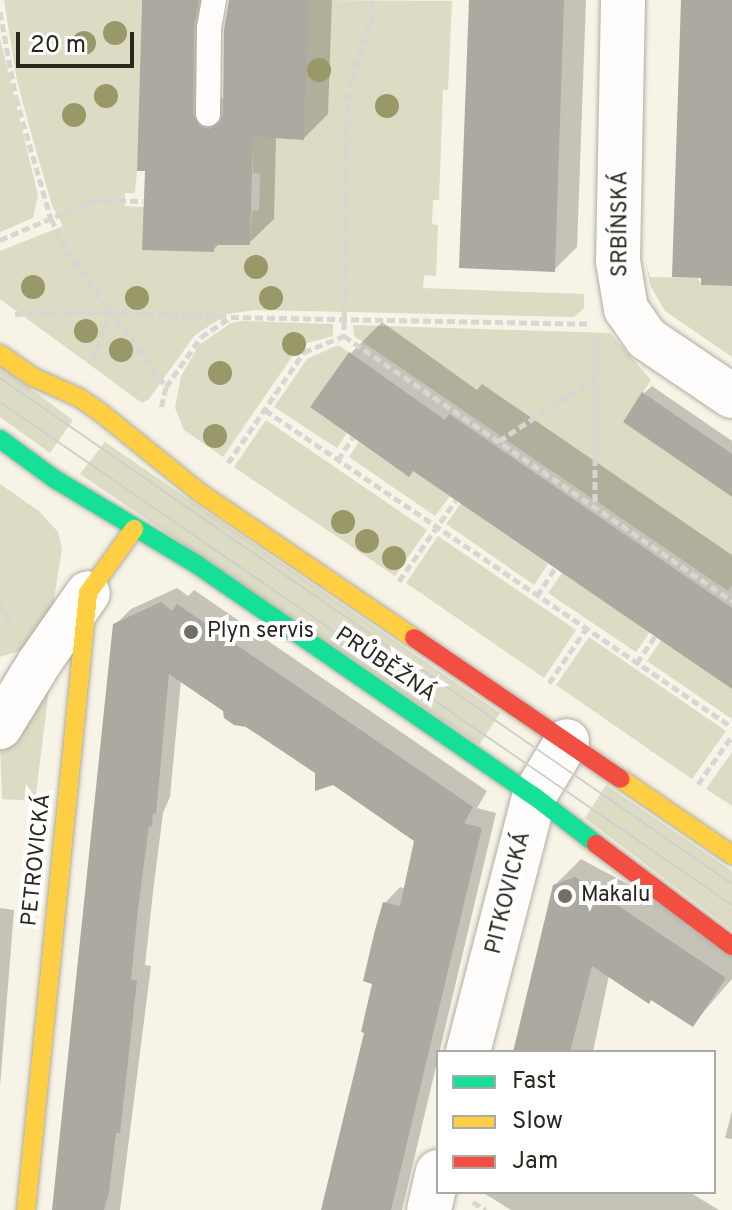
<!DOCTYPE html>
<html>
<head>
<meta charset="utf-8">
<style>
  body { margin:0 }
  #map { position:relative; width:732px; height:1210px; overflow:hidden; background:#f7f3e6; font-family:Overpass,sans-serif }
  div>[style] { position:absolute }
  .green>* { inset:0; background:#dcdbc4 }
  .shadow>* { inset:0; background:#0003 }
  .building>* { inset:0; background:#aca9a0 }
  .path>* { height:5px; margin-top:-2.5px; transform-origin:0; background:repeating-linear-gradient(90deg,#d8d6d2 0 8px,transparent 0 12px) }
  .roads { filter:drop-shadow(0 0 2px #afaca2) drop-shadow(0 0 2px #afaca2) }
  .lane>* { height:24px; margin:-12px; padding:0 12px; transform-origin:12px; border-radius:12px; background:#fefdfb }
  .street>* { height:44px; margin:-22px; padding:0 22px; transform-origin:22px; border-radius:22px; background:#fefdfb }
  .fast>* { height:18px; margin:-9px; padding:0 9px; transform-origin:9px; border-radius:9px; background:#16e098 }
  .slow>* { height:18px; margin:-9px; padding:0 9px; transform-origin:9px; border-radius:9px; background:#ffcf43 }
  .jam>* { height:18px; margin:-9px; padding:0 9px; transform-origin:9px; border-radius:9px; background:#f24e42 }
  .tram>* { height:2px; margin:-1px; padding:0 1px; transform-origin:1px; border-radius:1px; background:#d0cfcc }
  .trees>* { width:24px; height:24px; margin:-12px; border-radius:50%; background:#999868 }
  .dots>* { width:22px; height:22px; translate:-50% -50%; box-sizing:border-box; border:4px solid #fff; border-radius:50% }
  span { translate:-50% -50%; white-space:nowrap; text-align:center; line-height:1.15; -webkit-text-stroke:8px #fff; paint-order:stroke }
  .street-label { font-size:22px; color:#29271e }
  .poi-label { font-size:22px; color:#29271e }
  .left { translate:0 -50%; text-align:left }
  .legend { position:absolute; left:436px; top:1050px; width:280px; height:144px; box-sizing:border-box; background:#fff; border:2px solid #a9a9a5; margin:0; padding:10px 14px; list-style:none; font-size:24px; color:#29271e }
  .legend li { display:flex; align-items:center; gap:16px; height:40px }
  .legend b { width:40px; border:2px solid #a9a9a5 }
  .scale { position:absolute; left:16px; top:32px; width:118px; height:36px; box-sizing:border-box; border:4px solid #29271e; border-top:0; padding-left:10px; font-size:24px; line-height:28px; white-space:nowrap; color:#29271e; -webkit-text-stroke:6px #fff; paint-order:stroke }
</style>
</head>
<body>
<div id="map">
  <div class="green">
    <i style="clip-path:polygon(4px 0,142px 0,137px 171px,135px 193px,125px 193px,124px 206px,144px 207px,214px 252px,215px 245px,250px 245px,252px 211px,259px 210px,260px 174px,253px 173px,253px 137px,304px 140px,310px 0,452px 1px,448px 90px,443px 90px,439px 200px,433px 200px,432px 224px,438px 225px,436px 276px,424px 275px,423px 288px,584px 294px,584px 308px,574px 317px,256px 310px,227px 314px,194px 336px,149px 399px,142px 403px,0 299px,0 251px,63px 226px,52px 205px,33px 140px,17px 81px)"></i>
    <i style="clip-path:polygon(0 38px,38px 195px,33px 218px,0 232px)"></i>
    <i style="clip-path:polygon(646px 262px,650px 277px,698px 278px,701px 285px,732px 286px,732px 357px,665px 311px,650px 285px)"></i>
    <i style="clip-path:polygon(243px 321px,333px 324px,333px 336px,300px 345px,223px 457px,184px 430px,175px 408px,181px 376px,199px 345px,231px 323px)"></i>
    <i style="clip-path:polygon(353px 325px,610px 333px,651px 380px,623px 422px,732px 497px,732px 585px,728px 591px,354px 336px)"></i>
    <i style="clip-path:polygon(338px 345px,349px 352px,310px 407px,347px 433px,337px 448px,274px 407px,307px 359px)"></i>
    <i style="clip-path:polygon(0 366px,73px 420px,50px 453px,0 417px)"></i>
    <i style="clip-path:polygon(266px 420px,427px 530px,395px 576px,234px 467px)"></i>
    <i style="clip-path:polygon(105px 442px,500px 713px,479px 745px,80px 474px)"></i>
    <i style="clip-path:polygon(359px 442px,408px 476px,413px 471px,450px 496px,435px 516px,349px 457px)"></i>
    <i style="clip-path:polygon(0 484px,39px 511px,58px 532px,62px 549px,53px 605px,25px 649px,0 657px)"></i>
    <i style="clip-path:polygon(461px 503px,548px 564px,534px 585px,446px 524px)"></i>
    <i style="clip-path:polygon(438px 536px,576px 630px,544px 678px,406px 583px)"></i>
    <i style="clip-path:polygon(562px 573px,650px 632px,636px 652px,548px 593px)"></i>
    <i style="clip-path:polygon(589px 637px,726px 731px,692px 779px,556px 685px)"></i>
    <i style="clip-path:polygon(661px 640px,732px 689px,732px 719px,647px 661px)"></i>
    <i style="clip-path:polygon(50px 681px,35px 801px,2px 799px,0 741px)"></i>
    <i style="clip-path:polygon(732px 752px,732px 806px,706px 789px)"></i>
    <i style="clip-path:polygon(606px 785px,732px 871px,732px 930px,585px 818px)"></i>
  </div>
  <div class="shadow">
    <i style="clip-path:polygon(144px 0,218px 0,217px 89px,225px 103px,230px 0,332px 0,328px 114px,304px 138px,276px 137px,274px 219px,249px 243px,220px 243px,213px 250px,147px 170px)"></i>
    <i style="clip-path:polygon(471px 0,586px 0,577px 247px,554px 270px)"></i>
    <i style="clip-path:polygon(382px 322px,477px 390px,482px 384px,732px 555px,732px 687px,350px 354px)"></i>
    <i style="clip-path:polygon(652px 386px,732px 441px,732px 494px,644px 393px)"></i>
    <i style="clip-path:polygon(177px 588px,188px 596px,194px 590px,487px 791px,477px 808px,496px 813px,402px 1210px,326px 1210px,367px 1031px,385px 903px,400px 887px,406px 889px,416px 840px,181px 680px,170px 797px,163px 813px,153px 892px,145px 965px,151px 966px,120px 1210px,54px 1210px,115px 625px,131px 609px)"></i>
    <i style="clip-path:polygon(581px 859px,732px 940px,732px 979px,693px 1024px,609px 975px,593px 1052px,515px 1052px,554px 886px)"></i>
    <i style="clip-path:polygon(0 908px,14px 910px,0 1087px)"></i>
    <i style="clip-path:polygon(732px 1111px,732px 1139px,725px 1138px)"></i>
    <i style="clip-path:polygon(482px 1192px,689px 1192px,719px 1210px,511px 1210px)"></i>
  </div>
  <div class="building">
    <i style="clip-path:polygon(142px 0,199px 0,194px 28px,193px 114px,200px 126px,209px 129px,220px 122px,223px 114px,224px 29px,229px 0,310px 0,304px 140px,253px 137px,250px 245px,215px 245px,214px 252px,142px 250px,145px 171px,137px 171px)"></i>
    <i style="clip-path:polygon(469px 0,564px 0,555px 272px,459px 268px)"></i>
    <i style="clip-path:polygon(681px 0,732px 0,732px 286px,701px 285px,701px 278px,672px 277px)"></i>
    <i style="clip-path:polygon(349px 352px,445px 420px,449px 414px,732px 608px,732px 689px,413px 471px,409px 477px,310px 407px)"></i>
    <i style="clip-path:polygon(642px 392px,732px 454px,732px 497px,623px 422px)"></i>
    <i style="clip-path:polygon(161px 602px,172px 611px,177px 604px,473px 807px,464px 823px,482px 828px,391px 1210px,321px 1210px,364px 1033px,361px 1032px,372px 984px,363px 981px,375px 930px,383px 902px,400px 906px,414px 841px,333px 785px,315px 791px,315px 773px,246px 727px,234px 725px,224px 718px,223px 711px,169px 674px,156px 814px,153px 813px,152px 827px,149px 826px,138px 909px,131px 980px,137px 980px,120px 1133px,116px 1133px,109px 1192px,104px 1210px,52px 1210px,113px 624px)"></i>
    <i style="clip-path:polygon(575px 877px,726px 978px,693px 1027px,651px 1000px,649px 1004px,592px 966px,570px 1052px,513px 1052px,553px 885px)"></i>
  </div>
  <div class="path">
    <i style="left:371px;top:0;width:14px;rotate:82deg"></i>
    <i style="left:373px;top:14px;width:70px;rotate:108.4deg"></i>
    <i style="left:351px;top:80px;width:38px;rotate:96deg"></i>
    <i style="left:347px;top:118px;width:218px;rotate:90.8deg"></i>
    <i style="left:344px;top:336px;width:470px;rotate:34.3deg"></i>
    <i style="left:0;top:12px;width:87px;rotate:79.5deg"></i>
    <i style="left:16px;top:98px;width:126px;rotate:73.9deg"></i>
    <i style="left:51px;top:219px;width:36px;rotate:63deg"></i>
    <i style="left:67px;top:251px;width:168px;rotate:53.9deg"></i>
    <i style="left:166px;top:387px;width:22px;rotate:103deg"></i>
    <i style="left:0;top:240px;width:102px;rotate:-23.1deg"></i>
    <i style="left:94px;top:200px;width:49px;rotate:1.2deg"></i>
    <i style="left:15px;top:314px;width:95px;rotate:-1.2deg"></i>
    <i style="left:110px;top:312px;width:119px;rotate:2.4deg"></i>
    <i style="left:595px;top:337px;width:170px;rotate:90deg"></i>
    <i style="left:93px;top:360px;width:50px;rotate:-70.1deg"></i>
    <i style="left:166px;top:387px;width:61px;rotate:-55deg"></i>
    <i style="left:201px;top:337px;width:36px;rotate:-34deg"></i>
    <i style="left:231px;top:317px;width:358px;rotate:1.1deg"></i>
    <i style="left:265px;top:410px;width:564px;rotate:34.17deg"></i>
    <i style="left:499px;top:441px;width:115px;rotate:-33.3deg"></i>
    <i style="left:338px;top:460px;width:27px;rotate:-57deg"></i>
    <i style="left:228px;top:463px;width:135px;rotate:-55.6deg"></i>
    <i style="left:304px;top:352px;width:43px;rotate:-21.8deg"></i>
    <i style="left:399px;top:581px;width:99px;rotate:-54.9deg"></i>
    <i style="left:537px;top:596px;width:33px;rotate:-57deg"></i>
    <i style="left:0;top:603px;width:27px;rotate:62deg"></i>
    <i style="left:637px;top:663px;width:32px;rotate:-56deg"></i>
    <i style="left:549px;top:683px;width:65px;rotate:-55.6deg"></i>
    <i style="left:698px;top:784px;width:59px;rotate:-54.7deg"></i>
    <i style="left:473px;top:1202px;width:15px;rotate:32deg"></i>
  </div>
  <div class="roads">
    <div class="lane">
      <i style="left:208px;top:114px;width:86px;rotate:-89.3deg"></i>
      <i style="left:209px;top:28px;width:28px;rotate:-80deg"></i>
    </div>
    <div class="street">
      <i style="left:623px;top:0;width:261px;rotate:91.1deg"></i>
      <i style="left:618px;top:261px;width:49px;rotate:80.5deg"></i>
      <i style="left:626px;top:309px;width:35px;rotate:55deg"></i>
      <i style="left:646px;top:338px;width:104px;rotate:34deg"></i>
      <i style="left:0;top:727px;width:75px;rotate:-58.6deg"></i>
      <i style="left:39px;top:663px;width:85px;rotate:-55deg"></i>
      <i style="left:468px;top:1052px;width:264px;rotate:-75.5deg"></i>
      <i style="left:534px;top:796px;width:64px;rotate:-59deg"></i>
      <i style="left:429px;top:1210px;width:39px;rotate:-77deg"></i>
    </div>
    <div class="fast">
      <i style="left:0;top:439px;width:66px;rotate:36.3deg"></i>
      <i style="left:53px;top:478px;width:167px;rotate:31deg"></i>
      <i style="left:196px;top:564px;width:410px;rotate:34.5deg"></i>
      <i style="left:534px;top:796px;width:78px;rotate:37.7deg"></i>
    </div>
    <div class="slow">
      <i style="left:0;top:354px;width:40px;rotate:34.9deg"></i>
      <i style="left:33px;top:377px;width:49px;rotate:24deg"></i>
      <i style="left:78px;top:397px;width:27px;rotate:34deg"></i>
      <i style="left:100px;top:412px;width:127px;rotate:38.9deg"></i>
      <i style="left:199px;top:492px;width:260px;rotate:34.2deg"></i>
      <i style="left:621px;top:779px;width:135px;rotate:34.4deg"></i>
      <i style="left:26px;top:1210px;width:620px;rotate:-84.26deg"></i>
      <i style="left:88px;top:593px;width:79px;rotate:-54.3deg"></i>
    </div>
    <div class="jam">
      <i style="left:414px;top:638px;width:250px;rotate:34.3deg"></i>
      <i style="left:596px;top:844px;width:170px;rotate:36.9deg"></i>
    </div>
  </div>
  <div class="tram">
    <i style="left:0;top:378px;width:890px;rotate:34.65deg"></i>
    <i style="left:0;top:402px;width:888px;rotate:34.5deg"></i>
  </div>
  <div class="trees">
    <i style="left:115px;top:33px"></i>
    <i style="left:84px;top:43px"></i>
    <i style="left:319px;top:70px"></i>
    <i style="left:106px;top:96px"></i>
    <i style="left:387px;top:106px"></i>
    <i style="left:74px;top:115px"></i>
    <i style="left:256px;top:267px"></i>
    <i style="left:33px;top:287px"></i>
    <i style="left:137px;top:298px"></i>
    <i style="left:271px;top:298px"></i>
    <i style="left:86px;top:331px"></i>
    <i style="left:294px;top:344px"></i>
    <i style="left:121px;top:350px"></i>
    <i style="left:220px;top:373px"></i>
    <i style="left:215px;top:436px"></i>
    <i style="left:343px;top:522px"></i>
    <i style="left:367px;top:541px"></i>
    <i style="left:394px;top:558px"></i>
  </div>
  <div class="dots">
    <i style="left:191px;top:632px;background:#716e64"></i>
    <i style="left:565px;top:896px;background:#716e64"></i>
  </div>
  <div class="street-label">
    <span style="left:621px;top:224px;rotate:-90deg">SRBÍNSKÁ</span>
    <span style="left:385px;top:665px;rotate:34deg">PRŮBĚŽNÁ</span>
    <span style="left:37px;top:860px;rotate:-84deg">PETROVICKÁ</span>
    <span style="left:509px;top:893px;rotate:-76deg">PITKOVICKÁ</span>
  </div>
  <div class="poi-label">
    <span class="left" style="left:207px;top:632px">Plyn servis</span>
    <span class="left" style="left:581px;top:896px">Makalu</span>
  </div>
  <ul class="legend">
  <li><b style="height:10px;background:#16e098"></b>Fast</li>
  <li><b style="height:10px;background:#ffcf43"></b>Slow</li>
  <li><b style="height:10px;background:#f24e42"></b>Jam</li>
  </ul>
  <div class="scale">20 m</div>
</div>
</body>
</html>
